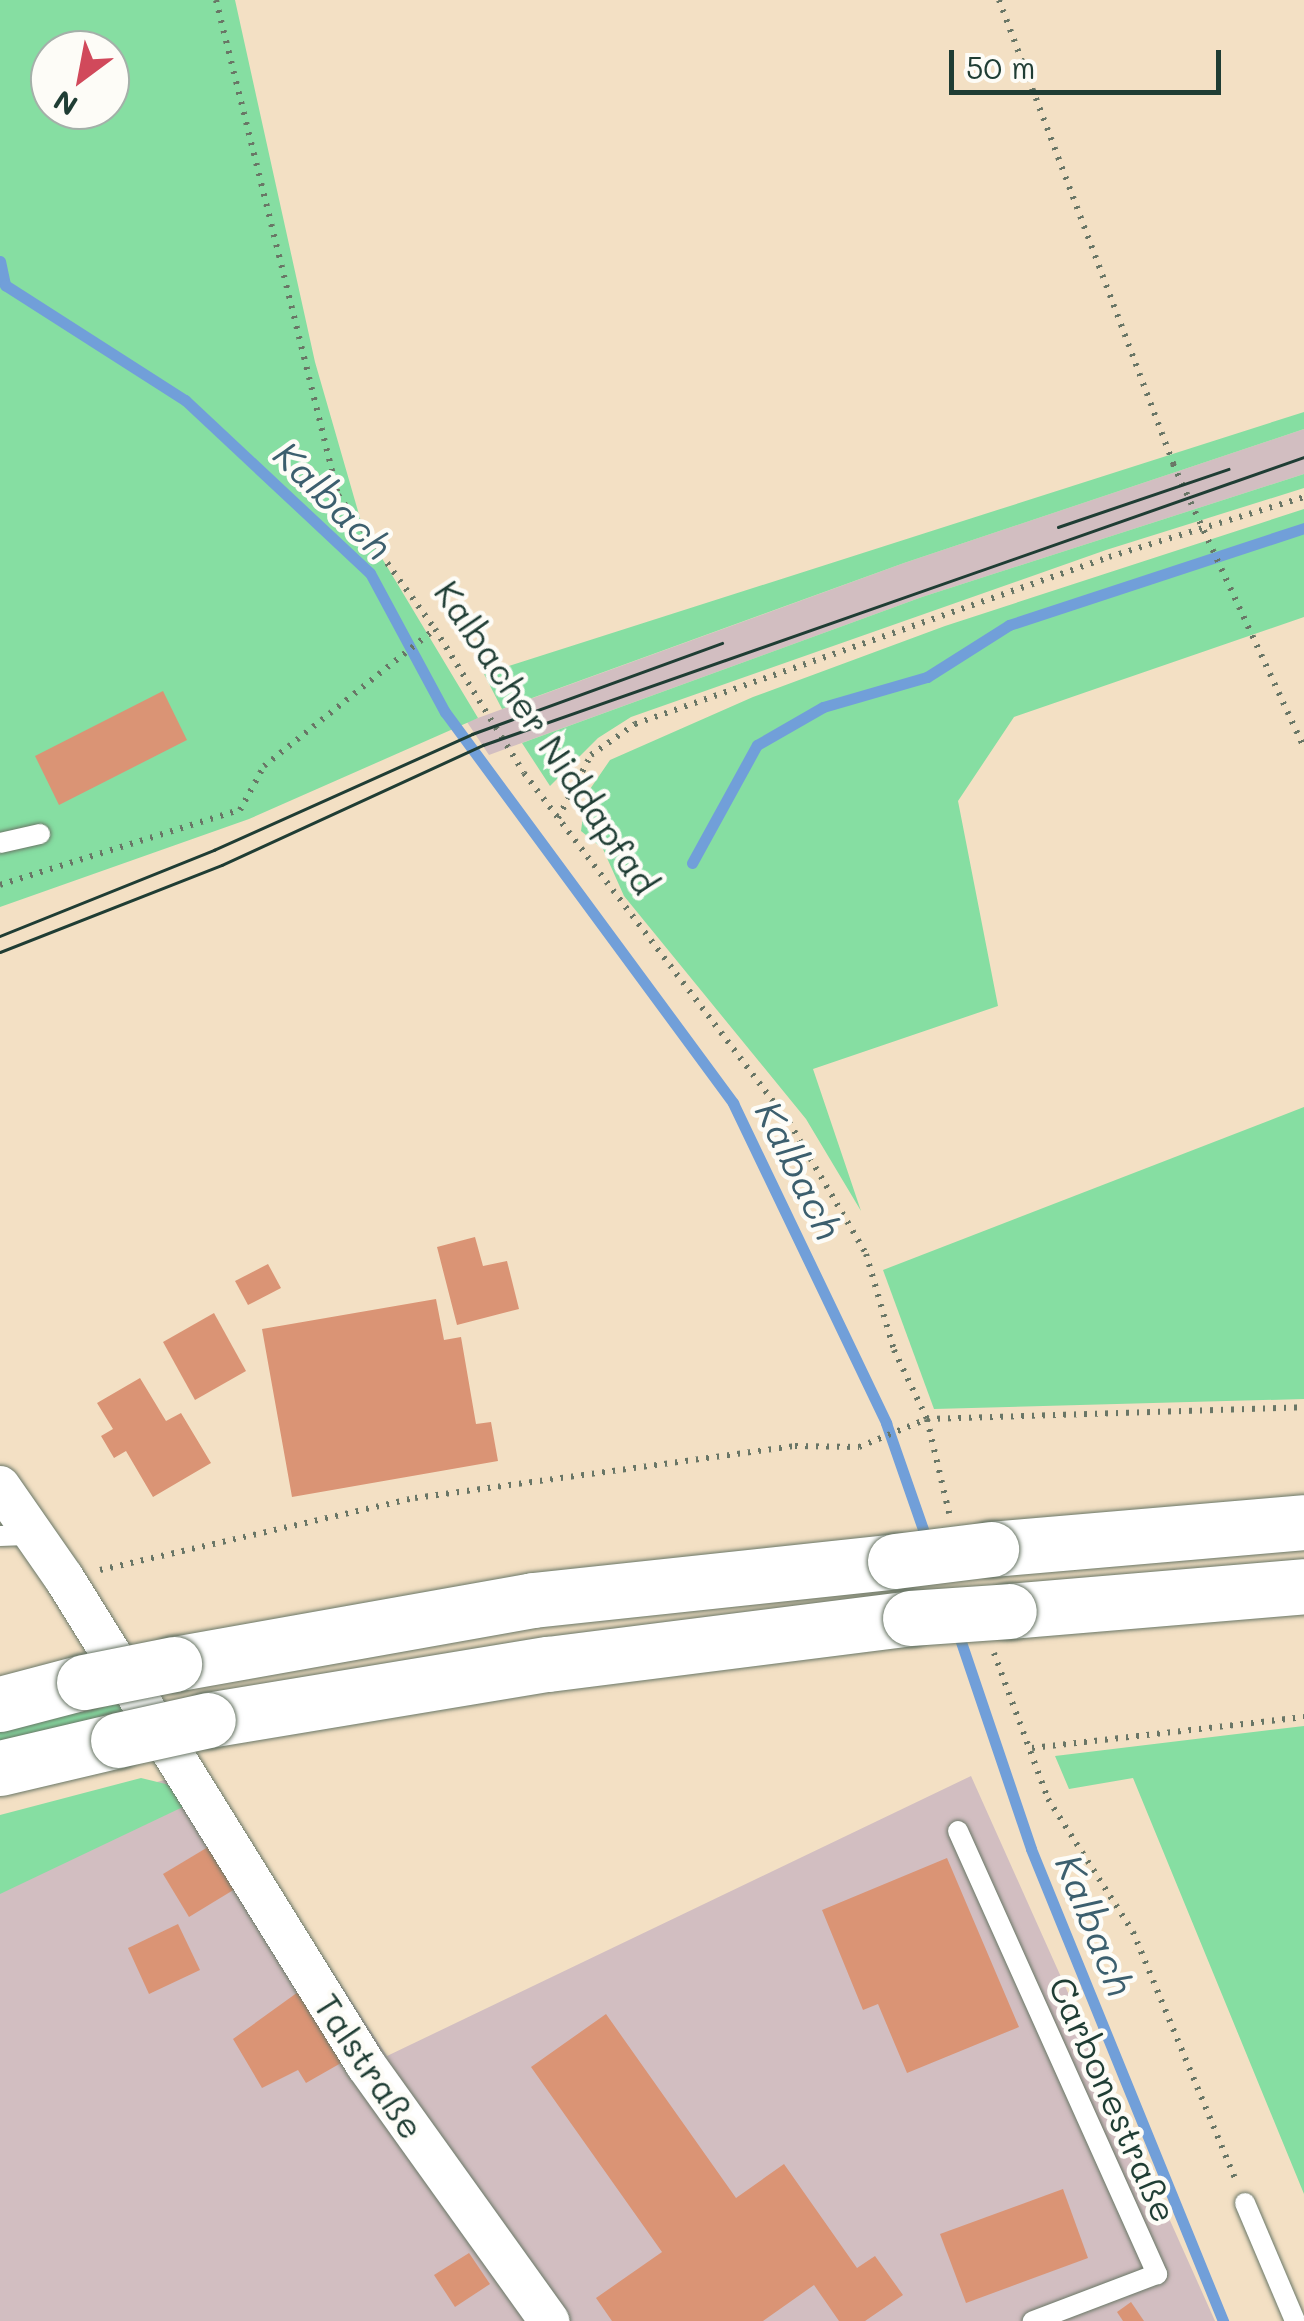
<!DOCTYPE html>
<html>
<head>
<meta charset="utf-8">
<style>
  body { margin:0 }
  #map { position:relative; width:1304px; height:2321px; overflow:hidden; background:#f3e0c4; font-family:Mali,sans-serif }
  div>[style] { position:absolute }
  .industrial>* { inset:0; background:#d2bec1 }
  .green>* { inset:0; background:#86dea2 }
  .stream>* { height:11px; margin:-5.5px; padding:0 5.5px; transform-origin:5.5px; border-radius:5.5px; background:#719fd9 }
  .building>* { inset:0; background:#da9475 }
  .path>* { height:6px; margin-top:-3px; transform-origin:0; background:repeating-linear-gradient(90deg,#697666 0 2.5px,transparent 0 10.5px) }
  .roads { filter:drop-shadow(0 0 2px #697666) drop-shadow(0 0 2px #697666) }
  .service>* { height:20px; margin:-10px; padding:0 10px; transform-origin:10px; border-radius:10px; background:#fff }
  .minor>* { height:40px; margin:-20px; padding:0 20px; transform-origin:20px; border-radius:20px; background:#fff }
  .motorway>* { height:55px; margin:-27.5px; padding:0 27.5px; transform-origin:27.5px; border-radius:27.5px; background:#fff }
  .tram>* { height:2.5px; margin:-1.25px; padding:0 1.25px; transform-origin:1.25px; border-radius:1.25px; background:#1f3d34 }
  .bridges { filter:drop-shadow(0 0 2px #697666) drop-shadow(0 0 2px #697666) }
  .motorway-bridge>* { height:55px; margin:-27.5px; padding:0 27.5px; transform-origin:27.5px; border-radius:27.5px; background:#fff }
  span { translate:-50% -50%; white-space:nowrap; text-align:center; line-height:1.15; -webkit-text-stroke:9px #fdfcf7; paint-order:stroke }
  .street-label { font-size:35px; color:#1f3d34 }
  .water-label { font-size:38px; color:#3c5f6e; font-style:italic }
  .north { position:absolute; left:30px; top:30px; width:100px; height:100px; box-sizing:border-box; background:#fdfcf7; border:2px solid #a4b0a9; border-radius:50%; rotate:212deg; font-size:28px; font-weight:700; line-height:40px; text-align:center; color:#1f3d34 }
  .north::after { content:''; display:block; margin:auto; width:35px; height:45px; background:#d1495b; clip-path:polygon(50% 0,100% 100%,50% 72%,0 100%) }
  .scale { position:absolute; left:949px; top:50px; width:272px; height:45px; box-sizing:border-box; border:5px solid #1f3d34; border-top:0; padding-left:12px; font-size:30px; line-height:35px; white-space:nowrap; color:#1f3d34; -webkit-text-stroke:8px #fdfcf7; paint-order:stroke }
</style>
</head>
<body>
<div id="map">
  <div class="industrial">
    <i style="clip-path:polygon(1304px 429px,1304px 474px,922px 597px,489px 755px,467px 722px,904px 563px)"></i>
    <i style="clip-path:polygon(203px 1771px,387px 2056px,971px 1776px,1215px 2321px,0 2321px,0 1819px)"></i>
  </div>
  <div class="green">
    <i style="clip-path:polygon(evenodd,0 0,235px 0,315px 362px,362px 525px,478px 718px,249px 819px,0 907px,0 0,50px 50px,110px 50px,110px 110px,50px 110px,50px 50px)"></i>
    <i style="clip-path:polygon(1304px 412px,1304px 429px,904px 563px,502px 709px,484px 674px)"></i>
    <i style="clip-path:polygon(1304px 474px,1304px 488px,1106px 550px,631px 717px,598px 738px,550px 786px,522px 743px,922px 597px)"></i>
    <i style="clip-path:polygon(1304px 509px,1304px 617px,1014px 717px,958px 801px,998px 1006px,813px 1069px,861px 1211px,806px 1119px,624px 896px,603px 849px,581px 831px,586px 795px,610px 760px,753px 697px,945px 626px)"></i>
    <i style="clip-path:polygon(1304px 1107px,1304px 1399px,934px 1409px,883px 1270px)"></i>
    <i style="clip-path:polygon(127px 1702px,133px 1711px,0 1741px,0 1729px)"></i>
    <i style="clip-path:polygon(1304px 1726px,1304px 2194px,1133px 1778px,1069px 1789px,1055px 1756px)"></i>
    <i style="clip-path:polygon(141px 1778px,178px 1787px,187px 1805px,0 1894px,0 1815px)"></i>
  </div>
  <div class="stream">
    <i style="left:0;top:261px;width:25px;rotate:78deg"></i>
    <i style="left:5px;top:285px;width:214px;rotate:32.6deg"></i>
    <i style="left:185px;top:400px;width:253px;rotate:43.1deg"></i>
    <i style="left:370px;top:573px;width:158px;rotate:61.7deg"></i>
    <i style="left:445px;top:712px;width:486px;rotate:53.6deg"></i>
    <i style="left:733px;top:1103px;width:355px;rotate:64.4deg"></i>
    <i style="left:886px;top:1423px;width:125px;rotate:70.8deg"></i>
    <i style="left:692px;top:863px;width:135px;rotate:-61.2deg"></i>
    <i style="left:757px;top:745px;width:76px;rotate:-29.9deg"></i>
    <i style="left:823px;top:707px;width:108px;rotate:-16.1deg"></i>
    <i style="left:927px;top:677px;width:97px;rotate:-32.4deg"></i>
    <i style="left:1009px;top:625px;width:311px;rotate:-18.2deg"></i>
    <i style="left:957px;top:1630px;width:231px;rotate:71.3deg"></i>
    <i style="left:1031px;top:1849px;width:510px;rotate:67.86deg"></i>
  </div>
  <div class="building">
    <i style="clip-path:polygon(163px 691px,187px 740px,59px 805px,35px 756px)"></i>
    <i style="clip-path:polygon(475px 1237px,483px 1266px,507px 1261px,519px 1309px,457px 1325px,437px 1247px)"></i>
    <i style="clip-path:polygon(268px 1264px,281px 1288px,248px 1305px,235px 1281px)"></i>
    <i style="clip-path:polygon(436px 1299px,444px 1340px,461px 1337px,476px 1424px,491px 1422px,498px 1461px,292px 1497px,262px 1329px)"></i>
    <i style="clip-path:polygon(214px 1313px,246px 1371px,195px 1400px,163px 1342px)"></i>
    <i style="clip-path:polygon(140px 1378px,166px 1421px,181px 1413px,211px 1463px,153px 1497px,126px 1451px,114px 1458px,101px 1436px,113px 1429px,97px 1403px)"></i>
    <i style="clip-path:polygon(208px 1847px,235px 1889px,189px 1917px,163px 1874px)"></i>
    <i style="clip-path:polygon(947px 1858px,1019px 2027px,907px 2073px,878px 2004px,863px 2010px,822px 1910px)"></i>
    <i style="clip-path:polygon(178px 1924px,200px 1970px,149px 1994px,128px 1948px)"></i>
    <i style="clip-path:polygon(305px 1987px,348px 2059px,306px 2083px,298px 2070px,262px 2088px,233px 2039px)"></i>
    <i style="clip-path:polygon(606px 2014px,736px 2198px,784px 2164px,857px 2268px,875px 2256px,903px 2295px,865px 2321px,839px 2321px,814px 2285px,763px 2321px,612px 2321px,596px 2298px,662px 2252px,531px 2067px)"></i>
    <i style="clip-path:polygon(1063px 2189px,1088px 2258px,966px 2303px,940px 2234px)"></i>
    <i style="clip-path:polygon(469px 2253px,490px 2284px,455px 2307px,434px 2275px)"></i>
    <i style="clip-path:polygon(1131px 2302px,1144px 2321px,1123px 2321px,1117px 2312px)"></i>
  </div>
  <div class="path">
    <i style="left:216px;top:0;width:510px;rotate:76.15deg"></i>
    <i style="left:338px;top:495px;width:165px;rotate:54.1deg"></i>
    <i style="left:435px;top:629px;width:169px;rotate:58.3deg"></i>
    <i style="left:524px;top:773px;width:438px;rotate:52.8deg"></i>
    <i style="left:789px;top:1122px;width:153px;rotate:59.7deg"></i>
    <i style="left:866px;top:1254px;width:100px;rotate:73.7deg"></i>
    <i style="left:894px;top:1350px;width:76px;rotate:64.4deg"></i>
    <i style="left:927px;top:1419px;width:97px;rotate:76.8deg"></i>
    <i style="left:999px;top:0;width:496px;rotate:69.4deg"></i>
    <i style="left:1173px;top:464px;width:313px;rotate:65.2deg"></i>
    <i style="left:558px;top:818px;width:71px;rotate:-62.4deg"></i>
    <i style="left:591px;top:755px;width:54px;rotate:-35.2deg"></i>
    <i style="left:635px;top:724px;width:503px;rotate:-19.41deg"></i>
    <i style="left:1109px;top:557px;width:204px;rotate:-17.1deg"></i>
    <i style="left:0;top:885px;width:251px;rotate:-17.4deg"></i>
    <i style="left:240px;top:810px;width:50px;rotate:-61.4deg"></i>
    <i style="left:264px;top:766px;width:219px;rotate:-38.7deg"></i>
    <i style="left:100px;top:1570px;width:323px;rotate:-12.9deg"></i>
    <i style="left:415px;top:1498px;width:384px;rotate:-7.8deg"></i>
    <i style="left:795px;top:1446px;width:64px;rotate:0.9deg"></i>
    <i style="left:859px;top:1447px;width:74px;rotate:-22.4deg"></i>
    <i style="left:927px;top:1419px;width:377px;rotate:-1.8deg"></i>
    <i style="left:994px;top:1653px;width:156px;rotate:69.7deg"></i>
    <i style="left:1048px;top:1799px;width:158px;rotate:57.4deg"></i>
    <i style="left:1133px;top:1932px;width:269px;rotate:67.5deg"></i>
    <i style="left:1032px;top:1748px;width:274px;rotate:-6.5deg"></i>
  </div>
  <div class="roads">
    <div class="service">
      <i style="left:0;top:843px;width:41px;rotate:-12.7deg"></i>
      <i style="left:0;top:1536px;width:33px;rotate:-2deg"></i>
      <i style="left:958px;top:1831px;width:486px;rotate:65.8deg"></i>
      <i style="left:1157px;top:2274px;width:133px;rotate:159.2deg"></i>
      <i style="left:1245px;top:2203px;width:128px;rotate:67deg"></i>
    </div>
    <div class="minor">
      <i style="left:0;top:1486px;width:112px;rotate:55.2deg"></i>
      <i style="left:64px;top:1578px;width:573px;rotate:58.2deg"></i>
      <i style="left:366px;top:2065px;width:315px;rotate:54.4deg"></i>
    </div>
    <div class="motorway">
      <i style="left:991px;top:1549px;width:314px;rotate:-4.9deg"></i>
      <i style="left:1009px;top:1611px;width:296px;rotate:-4.8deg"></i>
      <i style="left:174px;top:1664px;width:365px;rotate:-10.1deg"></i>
      <i style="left:533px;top:1600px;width:364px;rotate:-6.1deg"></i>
      <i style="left:0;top:1704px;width:87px;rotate:-14.7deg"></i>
      <i style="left:208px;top:1720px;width:345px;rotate:-9.4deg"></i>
      <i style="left:548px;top:1664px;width:365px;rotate:-7.2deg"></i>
      <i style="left:0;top:1768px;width:121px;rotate:-13.3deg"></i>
    </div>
  </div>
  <div class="tram">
    <i style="left:1058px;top:527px;width:180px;rotate:-18.8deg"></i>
    <i style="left:0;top:936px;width:231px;rotate:-21.9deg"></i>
    <i style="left:214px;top:850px;width:283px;rotate:-24.2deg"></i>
    <i style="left:472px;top:734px;width:266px;rotate:-20deg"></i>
    <i style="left:0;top:952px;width:238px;rotate:-21.4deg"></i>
    <i style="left:222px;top:865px;width:287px;rotate:-24.7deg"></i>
    <i style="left:483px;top:745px;width:870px;rotate:-19.33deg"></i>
  </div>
  <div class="bridges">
    <div class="motorway-bridge">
      <i style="left:895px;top:1561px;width:97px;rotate:-7.1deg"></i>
      <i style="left:910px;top:1618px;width:99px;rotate:-4deg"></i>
      <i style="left:84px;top:1682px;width:92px;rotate:-11.3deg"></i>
      <i style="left:118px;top:1740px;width:92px;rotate:-12.5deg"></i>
    </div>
  </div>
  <div class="street-label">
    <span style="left:547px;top:737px;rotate:56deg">Kalbacher Niddapfad</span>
    <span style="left:370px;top:2066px;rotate:56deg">Talstraße</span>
    <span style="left:1114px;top:2099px;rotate:66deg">Carbonestraße</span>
  </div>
  <div class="water-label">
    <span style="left:333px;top:500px;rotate:45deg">Kalbach</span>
    <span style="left:799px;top:1170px;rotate:64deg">Kalbach</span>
    <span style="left:1095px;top:1925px;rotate:68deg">Kalbach</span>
  </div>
  <div class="north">N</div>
  <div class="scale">50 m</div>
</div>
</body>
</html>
